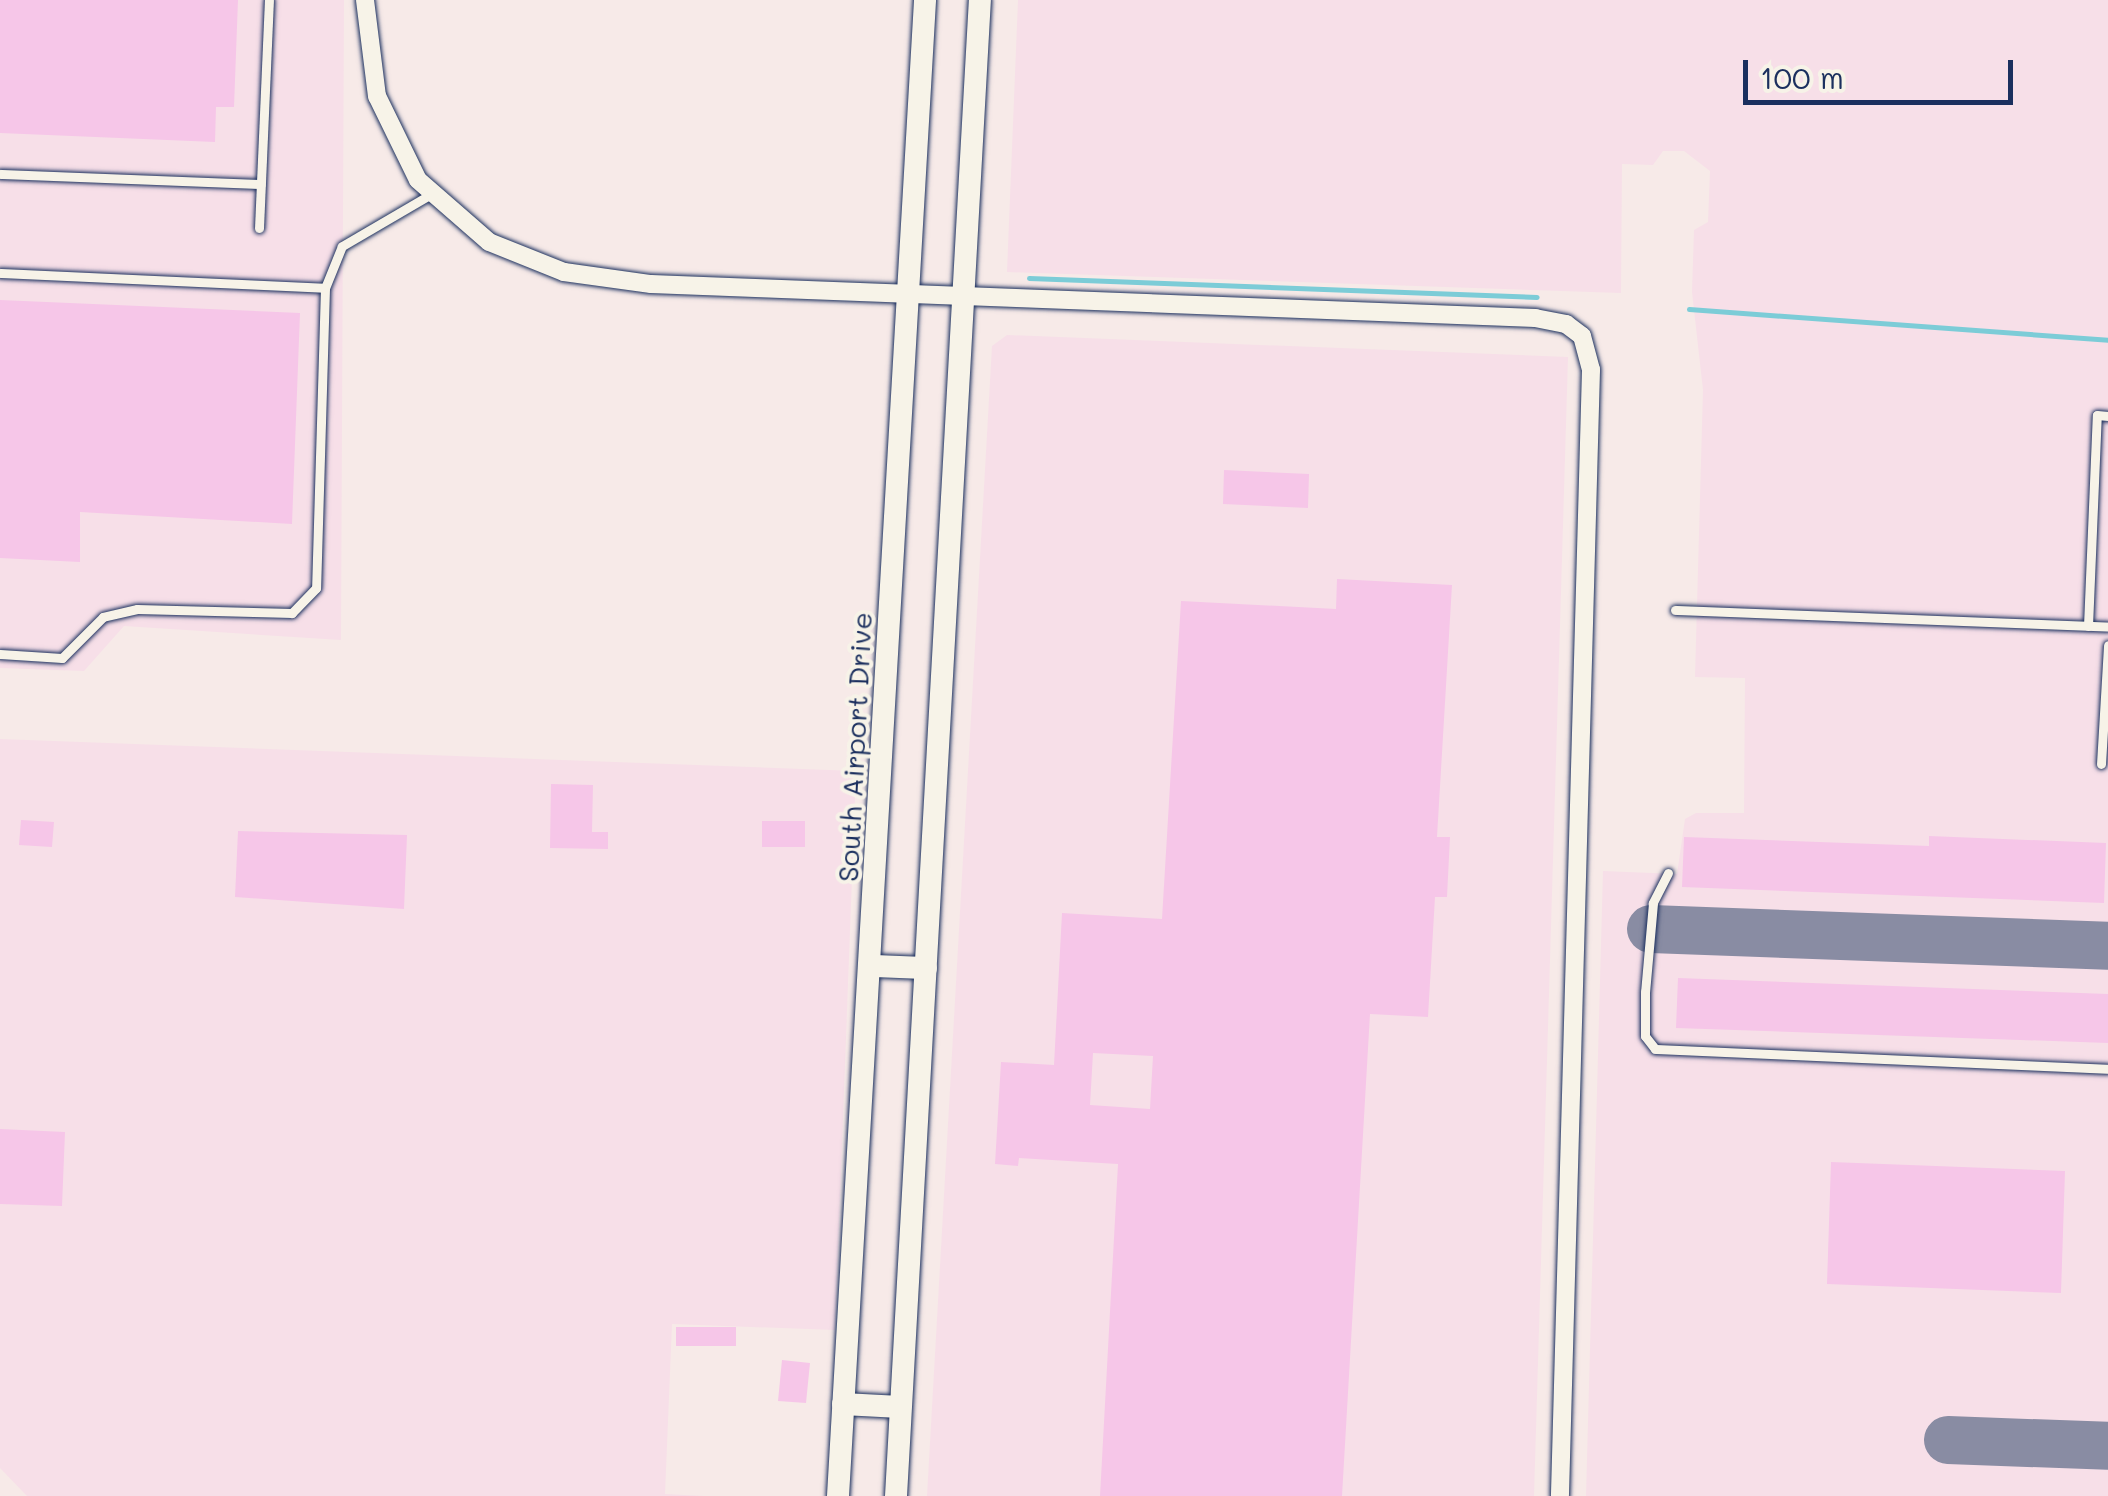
<!DOCTYPE html>
<html>
<head>
<meta charset="utf-8">
<style>
  body { margin:0 }
  #map { position:relative; width:2108px; height:1496px; overflow:hidden; background:#f7eae8; font-family:Mali,sans-serif }
  div>[style] { position:absolute }
  .built>* { inset:0; background:#f7dfe8 }
  .stream>* { height:5px; margin:-2.5px; padding:0 2.5px; transform-origin:2.5px; border-radius:2.5px; background:#7cccd7 }
  .taxiway>* { height:48px; margin:-24px; padding:0 24px; transform-origin:24px; border-radius:24px; background:#898ca3 }
  .building>* { inset:0; background:#f6c6e8 }
  .roads { filter:drop-shadow(0 0 2px #1b2f5e) drop-shadow(0 0 2px #1b2f5e) }
  .service>* { height:9px; margin:-4.5px; padding:0 4.5px; transform-origin:4.5px; border-radius:4.5px; background:#f7f3e8 }
  .minor>* { height:18px; margin:-9px; padding:0 9px; transform-origin:9px; border-radius:9px; background:#f7f3e8 }
  .secondary>* { height:22px; margin:-11px; padding:0 11px; transform-origin:11px; border-radius:11px; background:#f7f3e8 }
  span { translate:-50% -50%; white-space:nowrap; text-align:center; line-height:1.15; -webkit-text-stroke:8px #f7f3e8; paint-order:stroke }
  .street-label { font-size:28px; color:#1b2f5e }
  .scale { position:absolute; left:1743px; top:60px; width:270px; height:45px; box-sizing:border-box; border:5px solid #1b2f5e; border-top:0; padding-left:12px; font-size:30px; line-height:35px; white-space:nowrap; color:#1b2f5e; -webkit-text-stroke:8px #f7f3e8; paint-order:stroke }
</style>
</head>
<body>
<div id="map">
  <div class="built">
    <i style="clip-path:polygon(0 0,344px 0,341px 640px,124px 626px,84px 671px,0 668px)"></i>
    <i style="clip-path:polygon(1018px 0,2108px 0,2108px 1496px,1586px 1496px,1603px 871px,1677px 874px,1685px 819px,1696px 813px,1744px 813px,1745px 678px,1695px 677px,1703px 390px,1692px 292px,1694px 230px,1708px 222px,1710px 171px,1684px 151px,1663px 151px,1653px 165px,1622px 164px,1621px 293px,1007px 272px)"></i>
    <i style="clip-path:polygon(1007px 335px,1568px 357px,1534px 1496px,927px 1496px,992px 346px)"></i>
    <i style="clip-path:polygon(0 739px,856px 771px,835px 1330px,672px 1324px,665px 1494px,704px 1496px,27px 1496px,0 1468px)"></i>
  </div>
  <div class="stream">
    <i style="left:1029px;top:278px;width:508px;rotate:2.14deg"></i>
    <i style="left:1689px;top:309px;width:420px;rotate:4.2deg"></i>
  </div>
  <div class="taxiway">
    <i style="left:1651px;top:929px;width:457px;rotate:2.1deg"></i>
    <i style="left:1948px;top:1440px;width:160px;rotate:2.1deg"></i>
  </div>
  <div class="building">
    <i style="clip-path:polygon(0 0,238px 0,234px 107px,216px 107px,215px 142px,0 133px)"></i>
    <i style="clip-path:polygon(0 300px,300px 313px,292px 524px,80px 512px,80px 562px,0 558px)"></i>
    <i style="clip-path:polygon(1224px 470px,1309px 474px,1308px 508px,1223px 504px)"></i>
    <i style="clip-path:polygon(evenodd,1337px 579px,1452px 585px,1437px 837px,1450px 837px,1447px 897px,1435px 897px,1428px 1017px,1370px 1014px,1342px 1496px,1100px 1496px,1118px 1164px,1019px 1158px,1018px 1166px,995px 1164px,1001px 1062px,1054px 1065px,1062px 913px,1162px 919px,1181px 601px,1336px 609px,1337px 579px,1093px 1053px,1153px 1056px,1150px 1109px,1090px 1105px,1093px 1053px)"></i>
    <i style="clip-path:polygon(551px 784px,593px 785px,592px 832px,608px 832px,608px 849px,550px 848px)"></i>
    <i style="clip-path:polygon(21px 820px,54px 822px,52px 847px,19px 845px)"></i>
    <i style="clip-path:polygon(762px 821px,805px 821px,805px 847px,762px 847px)"></i>
    <i style="clip-path:polygon(238px 831px,407px 835px,404px 909px,235px 897px)"></i>
    <i style="clip-path:polygon(1929px 836px,2106px 843px,2104px 903px,1682px 887px,1684px 837px,1929px 846px)"></i>
    <i style="clip-path:polygon(1678px 978px,2108px 994px,2108px 1043px,1676px 1028px)"></i>
    <i style="clip-path:polygon(0 1129px,65px 1132px,62px 1206px,0 1204px)"></i>
    <i style="clip-path:polygon(1831px 1162px,2065px 1171px,2061px 1293px,1827px 1284px)"></i>
    <i style="clip-path:polygon(676px 1327px,736px 1327px,736px 1346px,676px 1346px)"></i>
    <i style="clip-path:polygon(782px 1360px,810px 1363px,806px 1403px,778px 1401px)"></i>
  </div>
  <div class="roads">
    <div class="service">
      <i style="left:0;top:174px;width:261px;rotate:2.2deg"></i>
      <i style="left:259px;top:228px;width:228px;rotate:-87.5deg"></i>
      <i style="left:0;top:273px;width:325px;rotate:2.6deg"></i>
      <i style="left:325px;top:288px;width:300px;rotate:91.7deg"></i>
      <i style="left:316px;top:588px;width:35px;rotate:134deg"></i>
      <i style="left:292px;top:613px;width:155px;rotate:-178.5deg"></i>
      <i style="left:137px;top:609px;width:35px;rotate:167deg"></i>
      <i style="left:103px;top:617px;width:58px;rotate:135deg"></i>
      <i style="left:62px;top:658px;width:62px;rotate:-176.3deg"></i>
      <i style="left:325px;top:288px;width:45px;rotate:-68deg"></i>
      <i style="left:342px;top:246px;width:103px;rotate:-30.3deg"></i>
      <i style="left:1675px;top:610px;width:433px;rotate:2.2deg"></i>
      <i style="left:2088px;top:626px;width:211px;rotate:-87.6deg"></i>
      <i style="left:2097px;top:415px;width:11px;rotate:5deg"></i>
      <i style="left:2101px;top:764px;width:119px;rotate:-86.6deg"></i>
      <i style="left:1668px;top:873px;width:34px;rotate:117deg"></i>
      <i style="left:1653px;top:903px;width:89px;rotate:95.1deg"></i>
      <i style="left:1645px;top:992px;width:44px;rotate:90deg"></i>
      <i style="left:1645px;top:1036px;width:16px;rotate:52deg"></i>
      <i style="left:1655px;top:1049px;width:453px;rotate:2.5deg"></i>
    </div>
    <div class="minor">
      <i style="left:365px;top:0;width:97px;rotate:82.9deg"></i>
      <i style="left:377px;top:96px;width:93px;rotate:64deg"></i>
      <i style="left:418px;top:180px;width:94px;rotate:41.1deg"></i>
      <i style="left:489px;top:242px;width:81px;rotate:21.8deg"></i>
      <i style="left:564px;top:272px;width:88px;rotate:7.9deg"></i>
      <i style="left:651px;top:284px;width:885px;rotate:2.2deg"></i>
      <i style="left:1535px;top:318px;width:32px;rotate:11deg"></i>
      <i style="left:1566px;top:324px;width:20px;rotate:37deg"></i>
      <i style="left:1582px;top:336px;width:35px;rotate:75deg"></i>
      <i style="left:1591px;top:370px;width:1126px;rotate:91.58deg"></i>
    </div>
    <div class="secondary">
      <i style="left:873px;top:966px;width:53px;rotate:2.2deg"></i>
      <i style="left:843px;top:1404px;width:57px;rotate:3deg"></i>
      <i style="left:838px;top:1496px;width:1499px;rotate:-86.67deg"></i>
      <i style="left:896px;top:1496px;width:1498px;rotate:-86.79deg"></i>
    </div>
  </div>
  <div class="street-label">
    <span style="left:854px;top:747px;rotate:-87deg">South Airport Drive</span>
  </div>
  <div class="scale">100 m</div>
</div>
</body>
</html>
